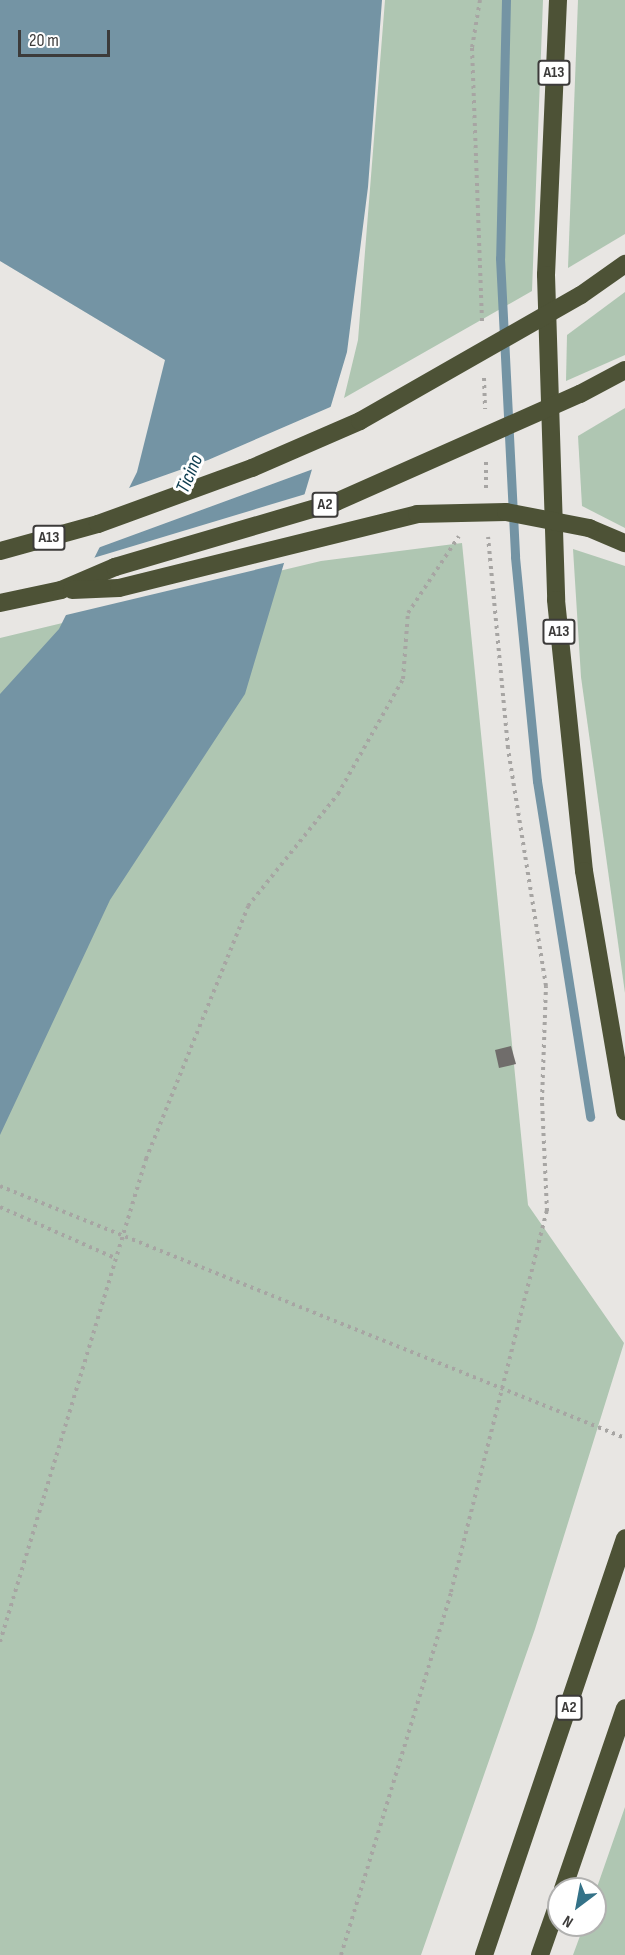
<!DOCTYPE html>
<html>
<head>
<meta charset="utf-8">
<style>
  body { margin:0 }
  #map { position:relative; width:625px; height:1955px; overflow:hidden; background:#e8e6e3; font-family:"Sofia Sans Condensed",sans-serif }
  div>[style] { position:absolute }
  .green>* { inset:0; background:#afc6b2 }
  .water>* { inset:0; background:#7494a4 }
  .pier>* { inset:0; background:#e8e6e3 }
  .stream>* { height:9px; margin:-4.5px; padding:0 4.5px; transform-origin:4.5px; border-radius:4.5px; background:#7494a4 }
  .building>* { inset:0; background:#706d6b }
  .path>* { height:4px; margin-top:-2px; transform-origin:0; background:repeating-linear-gradient(90deg,#a7a5a3 0 3px,transparent 0 7.5px) }
  .motorway>* { height:18px; margin:-9px; padding:0 9px; transform-origin:9px; border-radius:9px; background:#4d5236 }
  .path-bridge>* { height:4px; margin-top:-2px; transform-origin:0; background:repeating-linear-gradient(90deg,#a7a5a3 0 3px,transparent 0 7.5px) }
  .motorway-bridge>* { height:18px; margin:-9px; padding:0 9px; transform-origin:9px; border-radius:9px; background:#4d5236 }
  span { translate:-50% -50%; white-space:nowrap; text-align:center; line-height:1.15; -webkit-text-stroke:6px #fff; paint-order:stroke }
  .shield-label span { padding:2px 4px; background:#fff; border:2px solid; border-radius:4px; -webkit-text-stroke-width:0 }
  .shield-label { font-size:16px; color:#3c3b3a; font-weight:700 }
  .water-label { font-size:20px; color:#0d3c4f; font-style:italic }
  .north { position:absolute; left:547px; top:1877px; width:60px; height:60px; box-sizing:border-box; background:#fff; border:2px solid #b1b1b0; border-radius:50%; rotate:212deg; font-size:16px; font-weight:700; line-height:24px; text-align:center; color:#3c3b3a }
  .north::after { content:''; display:block; margin:auto; width:21px; height:27px; background:#347288; clip-path:polygon(50% 0,100% 100%,50% 72%,0 100%) }
  .scale { position:absolute; left:18px; top:30px; width:92px; height:27px; box-sizing:border-box; border:3px solid #3c3b3a; border-top:0; padding-left:8px; font-size:18px; line-height:21px; white-space:nowrap; color:#3c3b3a; -webkit-text-stroke:4px #fff; paint-order:stroke }
</style>
</head>
<body>
<div id="map">
  <div class="green">
    <i style="clip-path:polygon(385px 0,543px 0,532px 291px,344px 398px,358px 340px)"></i>
    <i style="clip-path:polygon(578px 0,625px 0,625px 234px,568px 268px)"></i>
    <i style="clip-path:polygon(625px 292px,625px 355px,566px 381px,567px 335px)"></i>
    <i style="clip-path:polygon(625px 408px,625px 528px,582px 506px,578px 436px)"></i>
    <i style="clip-path:polygon(462px 543px,528px 1205px,624px 1343px,535px 1629px,421px 1955px,0 1955px,0 638px,321px 561px)"></i>
    <i style="clip-path:polygon(573px 549px,625px 566px,625px 993px,581px 677px)"></i>
    <i style="clip-path:polygon(625px 1807px,625px 1955px,573px 1955px,584px 1925px,595px 1925px,595px 1893px)"></i>
  </div>
  <div class="water">
    <i style="clip-path:polygon(0 0,382px 0,368px 187px,347px 352px,245px 694px,110px 900px,0 1135px,0 694px,59px 629px,137px 472px,165px 360px,0 261px)"></i>
  </div>
  <div class="pier">
    <i style="clip-path:polygon(335px 405px,316px 468px,95px 549px,126px 489px,208px 460px)"></i>
    <i style="clip-path:polygon(309px 493px,288px 562px,62px 616px,90px 559px)"></i>
  </div>
  <div class="stream">
    <i style="left:506px;top:0;width:258px;rotate:91.3deg"></i>
    <i style="left:500px;top:258px;width:299px;rotate:87.1deg"></i>
    <i style="left:515px;top:557px;width:225px;rotate:84.4deg"></i>
    <i style="left:537px;top:781px;width:340px;rotate:81deg"></i>
  </div>
  <div class="building">
    <i style="clip-path:polygon(511px 1046px,516px 1064px,499px 1068px,495px 1050px)"></i>
  </div>
  <div class="path">
    <i style="left:480px;top:0;width:49px;rotate:99.5deg"></i>
    <i style="left:472px;top:48px;width:274px;rotate:87.9deg"></i>
    <i style="left:484px;top:378px;width:31px;rotate:88deg"></i>
    <i style="left:486px;top:462px;width:28px;rotate:90deg"></i>
    <i style="left:0;top:1207px;width:126px;rotate:23.9deg"></i>
    <i style="left:0;top:1642px;width:505px;rotate:-73.18deg"></i>
    <i style="left:146px;top:1159px;width:273px;rotate:-68deg"></i>
    <i style="left:248px;top:906px;width:144px;rotate:-51.2deg"></i>
    <i style="left:338px;top:794px;width:132px;rotate:-60.5deg"></i>
    <i style="left:403px;top:679px;width:66px;rotate:-85.7deg"></i>
    <i style="left:408px;top:613px;width:92px;rotate:-56.5deg"></i>
    <i style="left:341px;top:1955px;width:379px;rotate:-73.1deg"></i>
    <i style="left:451px;top:1592px;width:393px;rotate:-75.9deg"></i>
    <i style="left:547px;top:1211px;width:111px;rotate:-92.6deg"></i>
    <i style="left:542px;top:1100px;width:114px;rotate:-88deg"></i>
    <i style="left:546px;top:986px;width:241px;rotate:-99.1deg"></i>
    <i style="left:508px;top:748px;width:212px;rotate:-95.4deg"></i>
  </div>
  <div class="motorway">
    <i style="left:558px;top:0;width:275px;rotate:92.5deg"></i>
    <i style="left:546px;top:275px;width:325px;rotate:88.2deg"></i>
    <i style="left:556px;top:600px;width:272px;rotate:84.1deg"></i>
    <i style="left:584px;top:871px;width:244px;rotate:80.3deg"></i>
    <i style="left:581px;top:295px;width:54px;rotate:-35.2deg"></i>
    <i style="left:580px;top:394px;width:51px;rotate:-28.1deg"></i>
    <i style="left:589px;top:528px;width:39px;rotate:23deg"></i>
    <i style="left:0;top:551px;width:102px;rotate:-15.4deg"></i>
    <i style="left:0;top:603px;width:62px;rotate:-12deg"></i>
    <i style="left:563px;top:1889px;width:191px;rotate:-71.1deg"></i>
    <i style="left:484px;top:1955px;width:440px;rotate:-71.3deg"></i>
    <i style="left:540px;top:1955px;width:57px;rotate:-70.6deg"></i>
  </div>
  <div class="path-bridge">
    <i style="left:0;top:1186px;width:674px;rotate:21.96deg"></i>
  </div>
  <div class="motorway-bridge">
    <i style="left:98px;top:524px;width:164px;rotate:-20deg"></i>
    <i style="left:252px;top:468px;width:118px;rotate:-23.5deg"></i>
    <i style="left:360px;top:421px;width:254px;rotate:-29.7deg"></i>
    <i style="left:61px;top:590px;width:59px;rotate:-23.1deg"></i>
    <i style="left:115px;top:567px;width:230px;rotate:-16.4deg"></i>
    <i style="left:336px;top:502px;width:267px;rotate:-23.9deg"></i>
    <i style="left:72px;top:590px;width:47px;rotate:-2.4deg"></i>
    <i style="left:119px;top:588px;width:307px;rotate:-13.9deg"></i>
    <i style="left:417px;top:514px;width:89px;rotate:-1.3deg"></i>
    <i style="left:506px;top:512px;width:85px;rotate:10.9deg"></i>
  </div>
  <div class="shield-label">
    <span style="left:554px;top:73px">A13</span>
    <span style="left:325px;top:505px">A2</span>
    <span style="left:49px;top:538px">A13</span>
    <span style="left:559px;top:632px">A13</span>
    <span style="left:569px;top:1708px">A2</span>
  </div>
  <div class="water-label">
    <span style="left:190px;top:474px;rotate:-67deg">Ticino</span>
  </div>
  <div class="north">N</div>
  <div class="scale">20 m</div>
</div>
</body>
</html>
